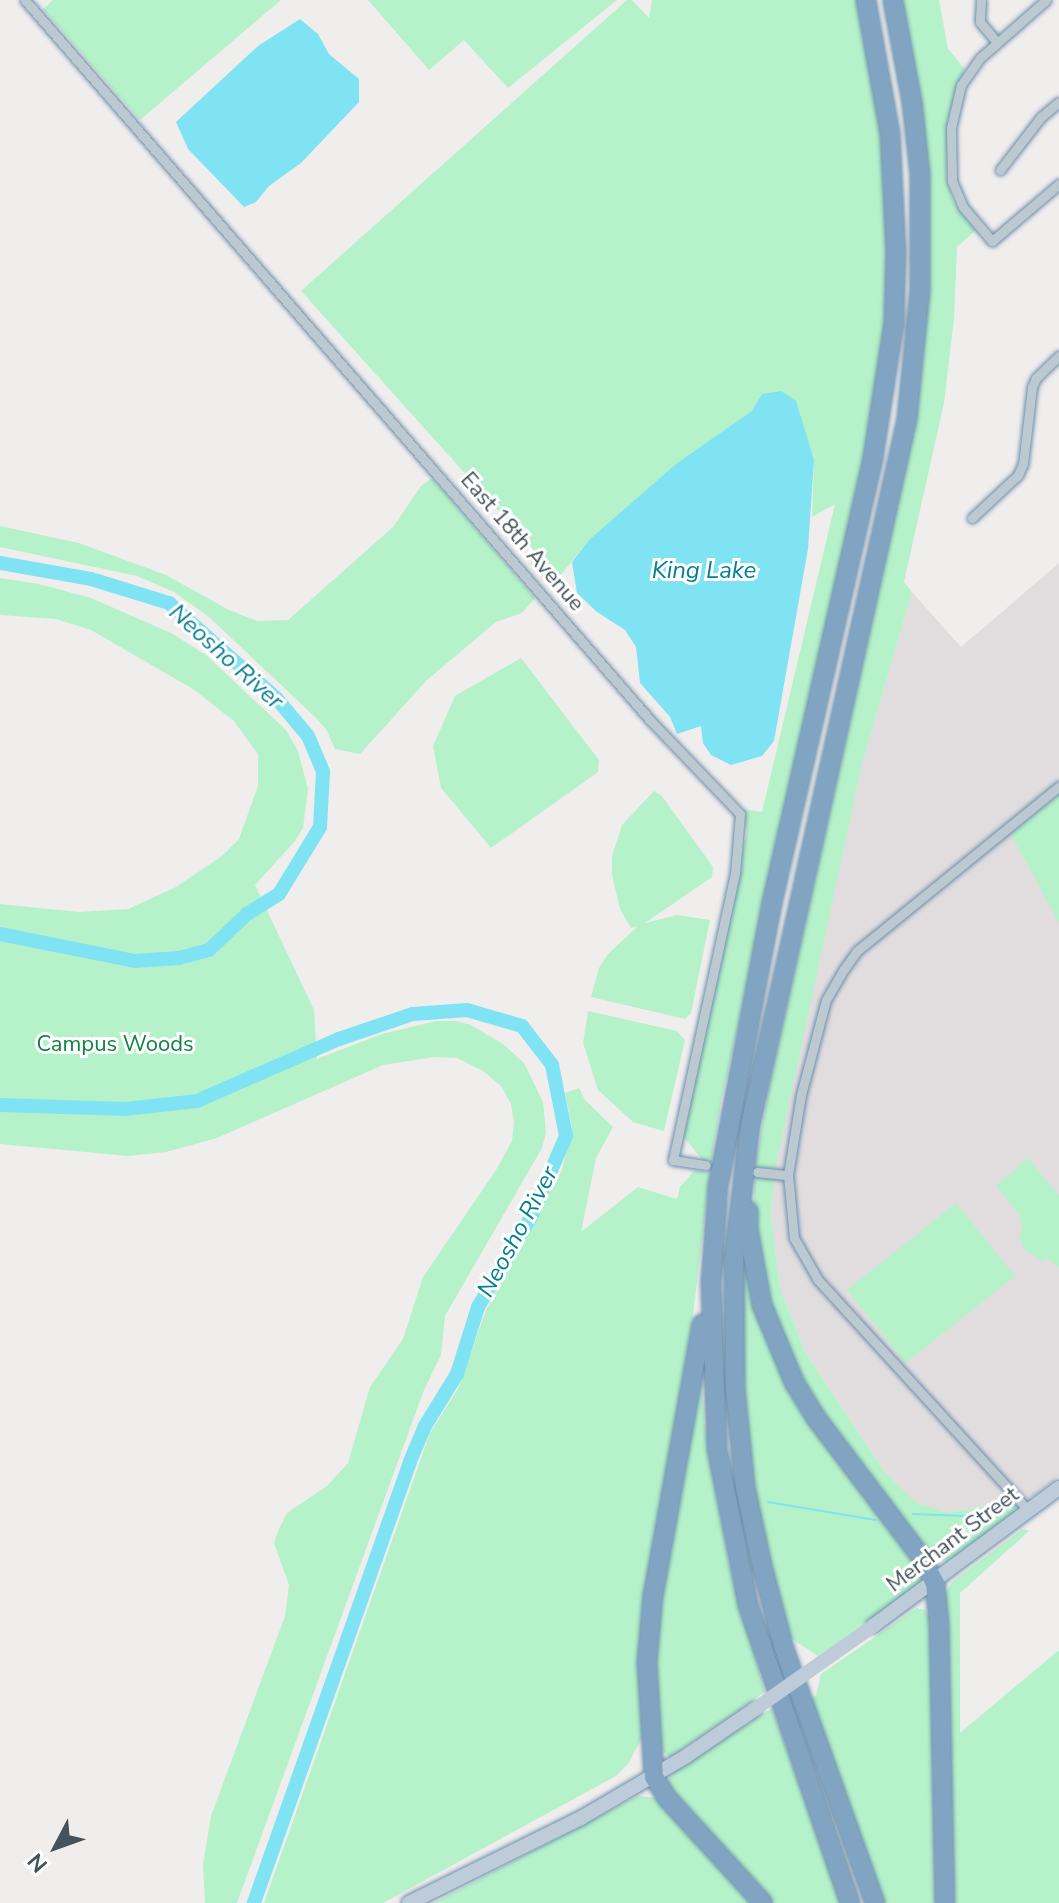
<!DOCTYPE html>
<html>
<head>
<meta charset="utf-8">
<style>
  body { margin:0 }
  #map { position:relative; width:1059px; height:1903px; overflow:hidden; background:#f0eded; font-family:"Nunito Sans",sans-serif }
  div>[style] { position:absolute }
  .education>* { inset:0; background:#e1dddf }
  .green>* { inset:0; background:#b6f2c9 }
  .water>* { inset:0; background:#7fe3f3 }
  .stream>* { height:2px; margin:-1px; padding:0 1px; transform-origin:1px; border-radius:1px; background:#7fe3f3 }
  .river>* { height:14px; margin:-7px; padding:0 7px; transform-origin:7px; border-radius:7px; background:#7fe3f3 }
  .roads { filter:drop-shadow(0 0 2px #6b8fac) drop-shadow(0 0 2px #6b8fac) }
  .street>* { height:9px; margin:-4.5px; padding:0 4.5px; transform-origin:4.5px; border-radius:4.5px; background:#bcc9d1 }
  .secondary>* { height:14px; margin:-7px; padding:0 7px; transform-origin:7px; border-radius:7px; background:#bdccd8 }
  .highway>* { height:18px; margin:-9px; padding:0 9px; transform-origin:9px; border-radius:9px; background:#80a4c1 }
  .secondary-bridge>* { height:14px; margin:-7px; padding:0 7px; transform-origin:7px; border-radius:7px; background:#bdccd8 }
  span { translate:-50% -50%; white-space:nowrap; text-align:center; line-height:1.15; -webkit-text-stroke:6px #fff; paint-order:stroke }
  .street-label { font-size:22px; color:#44525c }
  .park-label { font-size:22px; color:#0f8341 }
  .water-label { font-size:24px; color:#037f92; font-style:italic }
  .north { position:absolute; left:16px; top:1807px; width:80px; height:80px; -webkit-text-stroke:6px #fff; paint-order:stroke; rotate:229deg; font-size:22px; font-weight:700; line-height:32px; text-align:center; color:#44525c }
  .north::after { content:''; display:block; margin:auto; width:28px; height:36px; background:#44525c; clip-path:polygon(50% 0,100% 100%,50% 72%,0 100%) }
</style>
</head>
<body>
<div id="map">
  <div class="education">
    <i style="clip-path:polygon(1059px 563px,1059px 1476px,1031px 1497px,948px 1513px,915px 1503px,884px 1471px,805px 1352px,780px 1287px,771px 1216px,776px 1152px,862px 764px,912px 592px,961px 647px)"></i>
  </div>
  <div class="green">
    <i style="clip-path:polygon(53px 0,281px 0,140px 120px,43px 9px)"></i>
    <i style="clip-path:polygon(368px 0,617px 0,508px 88px,464px 40px,429px 70px)"></i>
    <i style="clip-path:polygon(627px 0,632px 0,649px 18px,652px 0,860px 0,879px 96px,889px 198px,885px 328px,872px 434px,721px 1102px,711px 1163px,704px 1162px,683px 1136px,747px 832px,743px 809px,762px 812px,835px 504px,812px 517px,814px 460px,805px 437px,762px 394px,753px 411px,589px 540px,551px 587px,531px 564px,533px 549px,301px 291px)"></i>
    <i style="clip-path:polygon(900px 0,939px 0,948px 49px,965px 69px,957px 86px,948px 119px,946px 178px,953px 202px,976px 230px,957px 247px,954px 318px,944px 403px,904px 582px,912px 592px,862px 764px,775px 1169px,755px 1167px,770px 1083px,902px 482px,923px 360px,929px 208px)"></i>
    <i style="clip-path:polygon(432px 478px,535px 598px,522px 613px,496px 622px,427px 680px,360px 754px,335px 749px,326px 729px,314px 716px,209px 617px,174px 592px,137px 576px,0 547px,0 526px,79px 543px,166px 575px,229px 610px,257px 621px,288px 620px,393px 527px,421px 486px)"></i>
    <i style="clip-path:polygon(0 578px,39px 584px,91px 598px,171px 633px,206px 655px,286px 730px,298px 751px,308px 789px,303px 828px,295px 841px,255px 885px,314px 1010px,317px 1059px,382px 1034px,436px 1021px,455px 1021px,469px 1024px,503px 1044px,524px 1063px,543px 1102px,546px 1133px,542px 1148px,445px 1316px,441px 1355px,424px 1390px,237px 1903px,205px 1903px,203px 1865px,211px 1816px,285px 1616px,289px 1585px,274px 1543px,279px 1529px,287px 1513px,327px 1486px,348px 1463px,370px 1387px,403px 1339px,423px 1277px,496px 1170px,512px 1141px,514px 1122px,511px 1104px,501px 1086px,483px 1071px,457px 1058px,434px 1057px,383px 1065px,217px 1138px,166px 1152px,128px 1156px,0 1144px,0 904px,79px 912px,128px 909px,176px 887px,222px 856px,239px 839px,258px 786px,258px 754px,234px 721px,193px 689px,91px 630px,56px 619px,0 615px)"></i>
    <i style="clip-path:polygon(521px 658px,599px 760px,598px 772px,491px 848px,441px 788px,433px 746px,455px 696px)"></i>
    <i style="clip-path:polygon(654px 791px,662px 796px,713px 867px,712px 877px,645px 923px,677px 915px,710px 920px,691px 1013px,685px 1019px,591px 997px,599px 968px,608px 954px,637px 927px,631px 928px,620px 909px,612px 875px,612px 856px,622px 825px)"></i>
    <i style="clip-path:polygon(1059px 795px,1059px 923px,1011px 834px)"></i>
    <i style="clip-path:polygon(588px 1011px,677px 1031px,685px 1040px,664px 1131px,633px 1122px,598px 1090px,583px 1043px)"></i>
    <i style="clip-path:polygon(579px 1088px,585px 1100px,613px 1127px,596px 1158px,581px 1232px,638px 1187px,677px 1199px,680px 1187px,694px 1171px,710px 1172px,643px 1736px,628px 1764px,616px 1776px,383px 1903px,264px 1903px,430px 1433px,459px 1387px,486px 1310px,562px 1170px,572px 1127px,565px 1093px)"></i>
    <i style="clip-path:polygon(1028px 1158px,1059px 1195px,1059px 1267px,1046px 1258px,1043px 1262px,1024px 1249px,1019px 1237px,1022px 1223px,1018px 1221px,1021px 1216px,996px 1186px)"></i>
    <i style="clip-path:polygon(755px 1175px,774px 1179px,771px 1216px,780px 1287px,805px 1352px,884px 1471px,915px 1502px,948px 1513px,1015px 1500px,1016px 1513px,949px 1562px,929px 1557px,818px 1412px,776px 1331px,753px 1208px)"></i>
    <i style="clip-path:polygon(956px 1203px,1015px 1276px,906px 1363px,847px 1290px)"></i>
    <i style="clip-path:polygon(744px 1242px,770px 1340px,917px 1559px,923px 1578px,915px 1589px,818px 1656px,789px 1637px,770px 1565px,754px 1485px,742px 1386px)"></i>
    <i style="clip-path:polygon(697px 1384px,702px 1385px,704px 1421px,729px 1564px,765px 1692px,670px 1757px,656px 1745px,653px 1634px)"></i>
    <i style="clip-path:polygon(1023px 1529px,1029px 1531px,960px 1593px,960px 1733px,1059px 1650px,1059px 1903px,951px 1903px,944px 1596px,952px 1582px)"></i>
    <i style="clip-path:polygon(917px 1608px,925px 1610px,934px 1627px,942px 1903px,883px 1903px,811px 1698px,816px 1695px,821px 1674px)"></i>
    <i style="clip-path:polygon(772px 1708px,841px 1903px,766px 1903px,667px 1788px,670px 1776px,678px 1769px)"></i>
    <i style="clip-path:polygon(638px 1796px,656px 1798px,670px 1809px,753px 1903px,434px 1903px)"></i>
  </div>
  <div class="water">
    <i style="clip-path:polygon(300px 19px,318px 34px,329px 54px,359px 79px,359px 102px,301px 163px,269px 186px,256px 202px,244px 207px,188px 149px,176px 122px,258px 46px)"></i>
    <i style="clip-path:polygon(781px 391px,796px 401px,814px 460px,808px 549px,774px 741px,762px 756px,731px 765px,711px 755px,703px 743px,701px 726px,677px 734px,670px 717px,640px 683px,636px 647px,625px 630px,597px 612px,577px 593px,572px 562px,589px 540px,676px 464px,752px 411px,762px 394px)"></i>
  </div>
  <div class="stream">
    <i style="left:768px;top:1502px;width:109px;rotate:9.5deg"></i>
    <i style="left:913px;top:1514px;width:50px;rotate:2.3deg"></i>
    <i style="left:963px;top:1516px;width:54px;rotate:-10.7deg"></i>
  </div>
  <div class="river">
    <i style="left:0;top:563px;width:92px;rotate:10deg"></i>
    <i style="left:91px;top:579px;width:82px;rotate:17.1deg"></i>
    <i style="left:169px;top:603px;width:144px;rotate:41.6deg"></i>
    <i style="left:277px;top:699px;width:48px;rotate:50deg"></i>
    <i style="left:308px;top:736px;width:39px;rotate:67deg"></i>
    <i style="left:323px;top:772px;width:55px;rotate:93.1deg"></i>
    <i style="left:320px;top:827px;width:79px;rotate:121.5deg"></i>
    <i style="left:279px;top:894px;width:38px;rotate:148deg"></i>
    <i style="left:247px;top:914px;width:52px;rotate:136.5deg"></i>
    <i style="left:209px;top:950px;width:31px;rotate:165deg"></i>
    <i style="left:179px;top:958px;width:44px;rotate:176.1deg"></i>
    <i style="left:135px;top:961px;width:138px;rotate:-168.7deg"></i>
    <i style="left:0;top:1105px;width:125px;rotate:1.8deg"></i>
    <i style="left:125px;top:1109px;width:72px;rotate:-6.3deg"></i>
    <i style="left:197px;top:1101px;width:155px;rotate:-23.6deg"></i>
    <i style="left:339px;top:1039px;width:78px;rotate:-18.7deg"></i>
    <i style="left:413px;top:1014px;width:54px;rotate:-4.2deg"></i>
    <i style="left:467px;top:1010px;width:57px;rotate:16.2deg"></i>
    <i style="left:522px;top:1026px;width:49px;rotate:52.4deg"></i>
    <i style="left:552px;top:1065px;width:72px;rotate:78.8deg"></i>
    <i style="left:566px;top:1136px;width:88px;rotate:113.4deg"></i>
    <i style="left:531px;top:1217px;width:104px;rotate:120.5deg"></i>
    <i style="left:478px;top:1307px;width:70px;rotate:107.4deg"></i>
    <i style="left:457px;top:1374px;width:61px;rotate:121.6deg"></i>
    <i style="left:425px;top:1426px;width:39px;rotate:113deg"></i>
    <i style="left:410px;top:1462px;width:468px;rotate:109.5deg"></i>
  </div>
  <div class="roads">
    <div class="street">
      <i style="left:25px;top:0;width:953px;rotate:49.04deg"></i>
      <i style="left:650px;top:720px;width:130px;rotate:46.2deg"></i>
      <i style="left:740px;top:814px;width:59px;rotate:94.8deg"></i>
      <i style="left:735px;top:873px;width:294px;rotate:102.2deg"></i>
      <i style="left:673px;top:1160px;width:33px;rotate:9deg"></i>
      <i style="left:981px;top:0;width:22px;rotate:93deg"></i>
      <i style="left:980px;top:22px;width:26px;rotate:50deg"></i>
      <i style="left:1046px;top:0;width:88px;rotate:138.7deg"></i>
      <i style="left:980px;top:58px;width:33px;rotate:125deg"></i>
      <i style="left:961px;top:85px;width:44px;rotate:103.1deg"></i>
      <i style="left:951px;top:128px;width:53px;rotate:88.9deg"></i>
      <i style="left:952px;top:181px;width:28px;rotate:67deg"></i>
      <i style="left:963px;top:207px;width:45px;rotate:49.5deg"></i>
      <i style="left:992px;top:241px;width:88px;rotate:-40.4deg"></i>
      <i style="left:1000px;top:170px;width:67px;rotate:-52.3deg"></i>
      <i style="left:1041px;top:117px;width:23px;rotate:-40deg"></i>
      <i style="left:972px;top:518px;width:63px;rotate:-43.1deg"></i>
      <i style="left:1018px;top:475px;width:12px;rotate:-66deg"></i>
      <i style="left:1023px;top:464px;width:78px;rotate:-83.3deg"></i>
      <i style="left:1032px;top:387px;width:10px;rotate:-66deg"></i>
      <i style="left:1036px;top:378px;width:32px;rotate:-44deg"></i>
      <i style="left:757px;top:1172px;width:31px;rotate:6deg"></i>
      <i style="left:1029px;top:1511px;width:313px;rotate:-132.4deg"></i>
      <i style="left:818px;top:1280px;width:48px;rotate:-119.7deg"></i>
      <i style="left:794px;top:1238px;width:63px;rotate:-95.4deg"></i>
      <i style="left:788px;top:1175px;width:81px;rotate:-80.8deg"></i>
      <i style="left:801px;top:1095px;width:98px;rotate:-75.3deg"></i>
      <i style="left:826px;top:1000px;width:36px;rotate:-60deg"></i>
      <i style="left:844px;top:969px;width:22px;rotate:-54deg"></i>
      <i style="left:857px;top:951px;width:261px;rotate:-39.2deg"></i>
    </div>
    <div class="secondary">
      <i style="left:873px;top:1626px;width:232px;rotate:-36.6deg"></i>
      <i style="left:409px;top:1903px;width:192px;rotate:-26.3deg"></i>
      <i style="left:581px;top:1818px;width:121px;rotate:-30.4deg"></i>
      <i style="left:685px;top:1757px;width:85px;rotate:-34.4deg"></i>
    </div>
    <div class="highway">
      <i style="left:748px;top:1211px;width:18px;rotate:90deg"></i>
      <i style="left:748px;top:1229px;width:77px;rotate:79.6deg"></i>
      <i style="left:762px;top:1305px;width:83px;rotate:67.4deg"></i>
      <i style="left:794px;top:1382px;width:42px;rotate:58.6deg"></i>
      <i style="left:816px;top:1418px;width:176px;rotate:52.9deg"></i>
      <i style="left:922px;top:1558px;width:28px;rotate:63deg"></i>
      <i style="left:935px;top:1583px;width:41px;rotate:84.4deg"></i>
      <i style="left:939px;top:1624px;width:279px;rotate:88.8deg"></i>
      <i style="left:702px;top:1324px;width:275px;rotate:100.2deg"></i>
      <i style="left:653px;top:1595px;width:67px;rotate:95.1deg"></i>
      <i style="left:647px;top:1662px;width:115px;rotate:86.5deg"></i>
      <i style="left:654px;top:1777px;width:25px;rotate:58deg"></i>
      <i style="left:667px;top:1798px;width:142px;rotate:47.6deg"></i>
      <i style="left:850px;top:1903px;width:315px;rotate:-108.9deg"></i>
      <i style="left:748px;top:1605px;width:160px;rotate:-101.2deg"></i>
      <i style="left:717px;top:1448px;width:166px;rotate:-92.1deg"></i>
      <i style="left:711px;top:1282px;width:96px;rotate:-85.8deg"></i>
      <i style="left:718px;top:1186px;width:288px;rotate:-79.2deg"></i>
      <i style="left:772px;top:903px;width:456px;rotate:-77.2deg"></i>
      <i style="left:873px;top:458px;width:138px;rotate:-81.2deg"></i>
      <i style="left:894px;top:322px;width:70px;rotate:-88.4deg"></i>
      <i style="left:896px;top:252px;width:118px;rotate:-92.9deg"></i>
      <i style="left:890px;top:134px;width:136px;rotate:-100.2deg"></i>
      <i style="left:875px;top:1903px;width:270px;rotate:-109.7deg"></i>
      <i style="left:784px;top:1649px;width:86px;rotate:-104.8deg"></i>
      <i style="left:762px;top:1566px;width:81px;rotate:-102.1deg"></i>
      <i style="left:745px;top:1487px;width:99px;rotate:-95.8deg"></i>
      <i style="left:735px;top:1389px;width:129px;rotate:-90.4deg"></i>
      <i style="left:734px;top:1260px;width:135px;rotate:-83.2deg"></i>
      <i style="left:750px;top:1126px;width:724px;rotate:-77.48deg"></i>
      <i style="left:907px;top:419px;width:129px;rotate:-84.2deg"></i>
      <i style="left:920px;top:291px;width:117px;rotate:-90deg"></i>
      <i style="left:920px;top:174px;width:72px;rotate:-96.3deg"></i>
      <i style="left:912px;top:102px;width:104px;rotate:-100.6deg"></i>
    </div>
  </div>
  <div class="secondary-bridge">
    <i style="left:755px;top:1709px;width:144px;rotate:-35.1deg"></i>
  </div>
  <div class="street-label">
    <span style="left:522px;top:542px;rotate:49deg">East 18th Avenue</span>
    <span style="left:953px;top:1540px;rotate:-37deg">Merchant Street</span>
  </div>
  <div class="park-label">
    <span style="left:115px;top:1045px">Campus Woods</span>
  </div>
  <div class="water-label">
    <span style="left:704px;top:571px">King Lake</span>
    <span style="left:226px;top:657px;rotate:42deg">Neosho River</span>
    <span style="left:518px;top:1232px;rotate:-62deg">Neosho River</span>
  </div>
  <div class="north">N</div>
</div>
</body>
</html>
